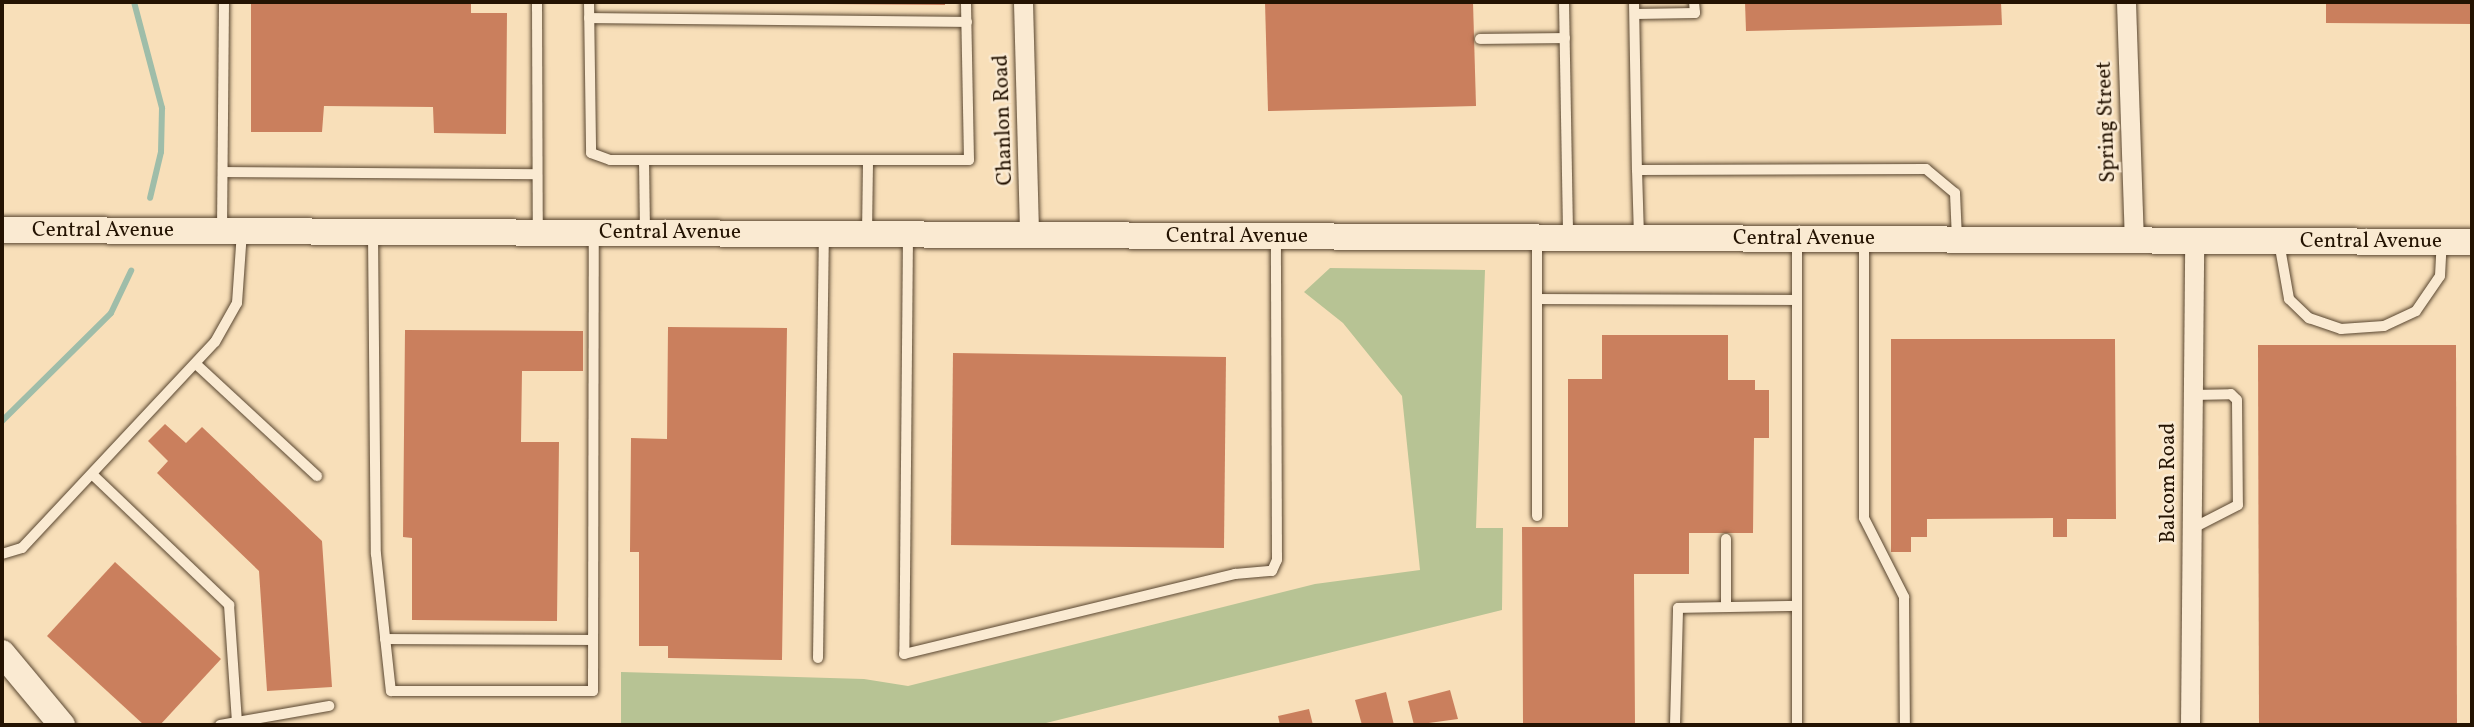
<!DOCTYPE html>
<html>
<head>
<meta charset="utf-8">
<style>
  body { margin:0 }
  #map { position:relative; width:2474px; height:727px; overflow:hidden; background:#f8dfb9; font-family:Vollkorn,serif }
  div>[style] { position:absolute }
  .green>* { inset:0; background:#b7c394 }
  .stream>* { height:6px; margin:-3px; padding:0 3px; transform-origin:3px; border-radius:3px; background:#9fbda9 }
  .building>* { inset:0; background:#ca7f5d }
  .roads { filter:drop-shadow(0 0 2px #594630) drop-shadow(0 0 2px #594630) }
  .lane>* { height:10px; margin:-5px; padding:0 5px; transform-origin:5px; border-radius:5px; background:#faead2 }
  .street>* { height:19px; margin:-9.5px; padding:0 9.5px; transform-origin:9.5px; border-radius:9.5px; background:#faead2 }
  .secondary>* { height:26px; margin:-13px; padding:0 13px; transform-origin:13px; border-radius:13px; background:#faead2 }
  span { translate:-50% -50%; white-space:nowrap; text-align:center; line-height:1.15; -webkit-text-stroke:5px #faead2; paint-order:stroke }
  .street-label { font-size:21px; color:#241302 }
  .frame { position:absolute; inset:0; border:4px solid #241302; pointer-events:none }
</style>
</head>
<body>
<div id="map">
  <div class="green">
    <i style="clip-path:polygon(1330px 268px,1485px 270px,1476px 528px,1503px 528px,1502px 610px,1038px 725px,621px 725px,621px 672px,864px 679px,908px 686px,1315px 584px,1420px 570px,1402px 396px,1343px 323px,1304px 292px)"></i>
  </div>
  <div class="stream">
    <i style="left:134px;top:2px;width:110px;rotate:75.2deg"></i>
    <i style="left:162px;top:108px;width:44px;rotate:91.3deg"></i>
    <i style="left:161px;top:152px;width:47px;rotate:103.4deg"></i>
    <i style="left:2px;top:421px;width:153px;rotate:-44.7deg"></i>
    <i style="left:111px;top:313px;width:47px;rotate:-64.5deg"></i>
  </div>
  <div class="building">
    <i style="clip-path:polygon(251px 2px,471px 2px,471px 13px,507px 13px,506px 134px,434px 133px,433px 107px,324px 106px,322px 132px,251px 132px)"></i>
    <i style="clip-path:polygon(825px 2px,945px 2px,945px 5px,825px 4px)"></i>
    <i style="clip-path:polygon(1265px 2px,1473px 2px,1476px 106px,1268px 111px)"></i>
    <i style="clip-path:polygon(1745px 2px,2001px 2px,2002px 25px,1746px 31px)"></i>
    <i style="clip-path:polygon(2326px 2px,2472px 2px,2472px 24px,2326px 23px)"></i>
    <i style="clip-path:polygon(668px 327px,787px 328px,782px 660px,668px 658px,668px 646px,639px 646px,639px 552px,630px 552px,631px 438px,667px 439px)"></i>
    <i style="clip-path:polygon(405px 330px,583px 331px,583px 371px,522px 371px,521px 442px,559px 442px,557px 621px,412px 620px,412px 538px,403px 537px)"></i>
    <i style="clip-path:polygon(1602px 335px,1728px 335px,1728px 380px,1755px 380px,1755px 390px,1769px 390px,1769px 438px,1754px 438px,1753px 533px,1689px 533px,1689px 574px,1634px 574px,1635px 725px,1523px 725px,1522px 527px,1568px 527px,1568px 379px,1602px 379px)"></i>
    <i style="clip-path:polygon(1891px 339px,2115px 339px,2116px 519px,2067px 519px,2067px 537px,2053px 537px,2053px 518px,1927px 519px,1927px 537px,1911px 537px,1911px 552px,1891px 552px)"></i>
    <i style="clip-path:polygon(2258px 345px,2456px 345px,2457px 725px,2259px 725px)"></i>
    <i style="clip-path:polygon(953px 353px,1226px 357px,1224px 548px,951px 545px)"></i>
    <i style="clip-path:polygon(165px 424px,186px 443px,202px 427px,322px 541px,332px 687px,267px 691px,259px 571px,157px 473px,168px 461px,148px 441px)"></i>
    <i style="clip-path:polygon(115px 562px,221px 659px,160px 725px,144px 725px,47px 636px)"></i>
    <i style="clip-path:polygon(1450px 690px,1458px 719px,1414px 725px,1408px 701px)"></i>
    <i style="clip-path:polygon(1386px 692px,1394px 725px,1362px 725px,1355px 700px)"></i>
    <i style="clip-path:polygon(1309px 709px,1313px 725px,1280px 725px,1278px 716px)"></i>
  </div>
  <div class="roads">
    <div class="lane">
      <i style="left:537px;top:2px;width:230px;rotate:89.8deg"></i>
      <i style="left:589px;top:2px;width:151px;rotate:89.2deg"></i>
      <i style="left:591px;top:153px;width:20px;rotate:20deg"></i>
      <i style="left:610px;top:160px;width:359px"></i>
      <i style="left:969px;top:160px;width:158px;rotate:-91.1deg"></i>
      <i style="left:1564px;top:2px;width:233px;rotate:89deg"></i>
      <i style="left:1634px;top:2px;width:168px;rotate:89deg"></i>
      <i style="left:1635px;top:14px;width:60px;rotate:-1deg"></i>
      <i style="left:1695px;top:13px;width:11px;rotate:-95deg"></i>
      <i style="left:589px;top:18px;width:378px;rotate:0.6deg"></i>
      <i style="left:1480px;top:39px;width:85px;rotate:-0.7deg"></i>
      <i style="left:644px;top:160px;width:72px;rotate:89.2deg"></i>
      <i style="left:223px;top:172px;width:314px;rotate:0.4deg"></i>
      <i style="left:222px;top:231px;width:229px;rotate:-89.5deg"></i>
      <i style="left:373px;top:233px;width:321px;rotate:89.5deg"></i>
      <i style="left:376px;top:554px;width:138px;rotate:83.8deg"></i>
      <i style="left:391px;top:691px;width:202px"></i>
      <i style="left:593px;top:691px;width:458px;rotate:-89.9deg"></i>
      <i style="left:867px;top:234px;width:74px;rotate:-89.2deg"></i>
      <i style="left:908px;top:235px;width:419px;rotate:90.5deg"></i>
      <i style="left:904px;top:654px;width:341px;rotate:-13.6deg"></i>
      <i style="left:1235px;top:574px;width:37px;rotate:-5deg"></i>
      <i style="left:1272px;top:571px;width:12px;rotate:-66deg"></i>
      <i style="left:1277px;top:560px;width:321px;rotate:-90.2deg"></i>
      <i style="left:1639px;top:237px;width:67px;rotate:-91.7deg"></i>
      <i style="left:1637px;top:170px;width:289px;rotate:-0.2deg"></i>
      <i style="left:1926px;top:169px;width:38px;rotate:40deg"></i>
      <i style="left:1955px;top:193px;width:46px;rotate:87.5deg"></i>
      <i style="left:1537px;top:239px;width:277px;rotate:90deg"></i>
      <i style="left:1864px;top:240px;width:278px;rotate:90deg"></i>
      <i style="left:1864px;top:518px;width:89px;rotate:63.1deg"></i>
      <i style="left:1904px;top:597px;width:128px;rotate:89.6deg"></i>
      <i style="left:2279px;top:242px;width:58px;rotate:80deg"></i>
      <i style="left:2289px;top:299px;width:28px;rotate:44deg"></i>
      <i style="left:2309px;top:318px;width:34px;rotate:19deg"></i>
      <i style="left:2341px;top:329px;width:43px;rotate:-4deg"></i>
      <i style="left:2384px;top:326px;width:35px;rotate:-25deg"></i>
      <i style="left:2416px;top:311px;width:42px;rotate:-55.6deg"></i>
      <i style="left:2440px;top:276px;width:34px;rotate:-87deg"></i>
      <i style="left:1537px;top:299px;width:260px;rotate:0.2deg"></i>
      <i style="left:196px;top:364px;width:165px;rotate:42.8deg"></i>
      <i style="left:2192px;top:395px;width:39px;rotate:-1deg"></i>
      <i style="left:2231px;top:394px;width:8px;rotate:45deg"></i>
      <i style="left:2237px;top:400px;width:105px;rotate:89.5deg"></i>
      <i style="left:2238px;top:505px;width:51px;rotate:152.9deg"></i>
      <i style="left:92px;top:474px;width:190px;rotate:43.7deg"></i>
      <i style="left:229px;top:605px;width:116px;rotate:86.1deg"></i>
      <i style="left:2px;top:554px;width:21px;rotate:-17deg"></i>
      <i style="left:22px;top:548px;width:282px;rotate:-46.9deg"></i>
      <i style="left:215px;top:342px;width:45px;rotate:-60.6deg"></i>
      <i style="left:237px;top:303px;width:71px;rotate:-86deg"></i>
      <i style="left:1726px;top:607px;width:68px;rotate:-90deg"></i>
      <i style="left:385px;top:639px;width:208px;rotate:0.3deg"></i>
      <i style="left:818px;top:658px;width:423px;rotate:-89.2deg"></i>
      <i style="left:220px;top:725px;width:111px;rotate:-9.9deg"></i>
      <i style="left:1675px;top:725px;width:117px;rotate:-88.5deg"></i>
      <i style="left:1678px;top:608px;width:119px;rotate:-1deg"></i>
      <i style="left:1797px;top:725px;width:485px;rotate:-90deg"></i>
    </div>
    <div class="street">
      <i style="left:1023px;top:2px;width:234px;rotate:88.5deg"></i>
      <i style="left:2126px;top:2px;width:238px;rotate:88.1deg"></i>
      <i style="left:2190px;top:725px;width:484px;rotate:-89.5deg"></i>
    </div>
    <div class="secondary">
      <i style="left:2px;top:230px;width:2470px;rotate:0.28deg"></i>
      <i style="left:2px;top:653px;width:94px;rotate:50.2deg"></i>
    </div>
  </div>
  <div class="street-label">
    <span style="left:1004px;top:120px;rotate:-92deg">Chanlon Road</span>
    <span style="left:2107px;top:122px;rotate:-92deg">Spring Street</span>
    <span style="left:103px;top:231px">Central Avenue</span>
    <span style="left:670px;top:233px">Central Avenue</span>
    <span style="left:1237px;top:237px">Central Avenue</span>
    <span style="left:1804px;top:239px">Central Avenue</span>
    <span style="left:2371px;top:242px">Central Avenue</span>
    <span style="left:2169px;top:483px;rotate:-90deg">Balcom Road</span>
  </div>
  <div class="frame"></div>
</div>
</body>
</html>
